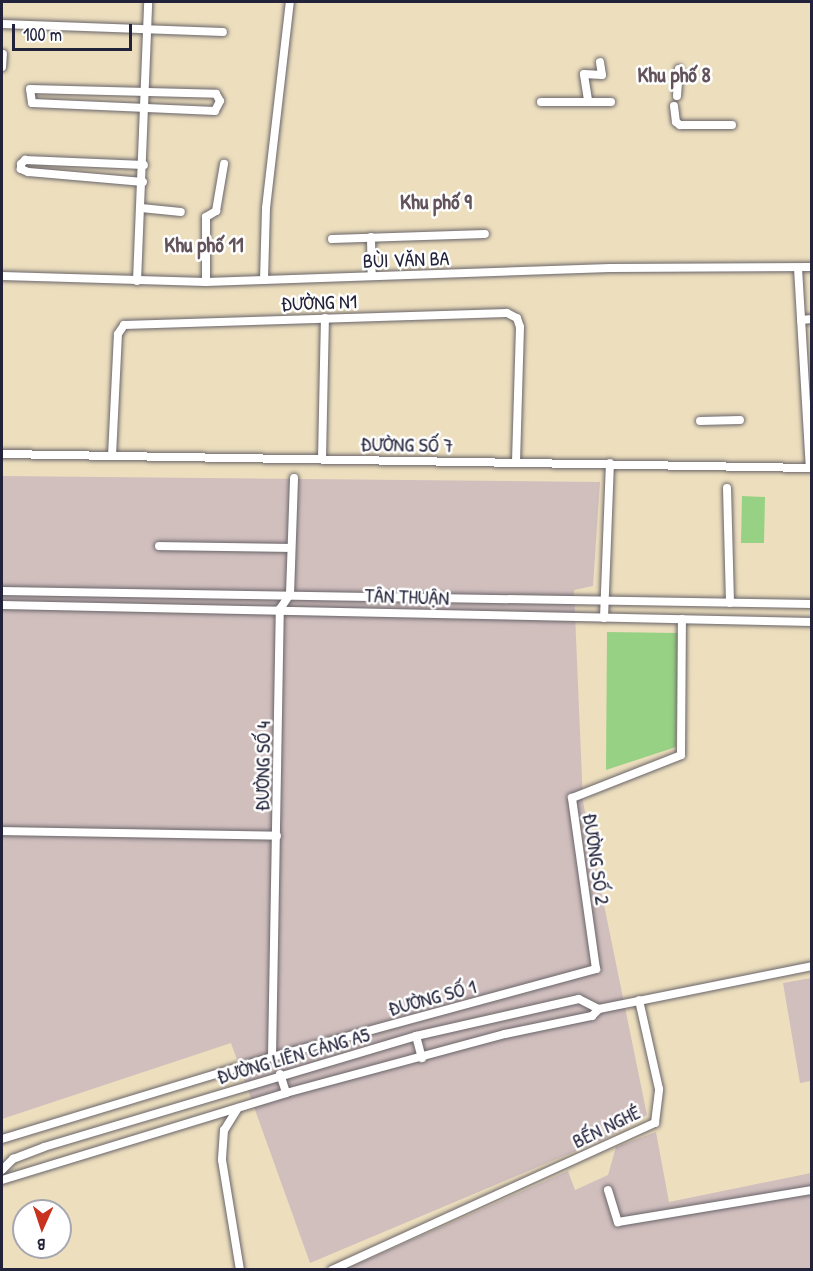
<!DOCTYPE html>
<html>
<head>
<meta charset="utf-8">
<style>
  body { margin:0 }
  #map { position:relative; width:813px; height:1271px; overflow:hidden; background:#eddfbe; font-family:"Patrick Hand",sans-serif }
  div>[style] { position:absolute }
  .industrial>* { inset:0; background:#d1bfbe }
  .green>* { inset:0; background:#97d184 }
  .roads { filter:drop-shadow(0 0 2px #696469) drop-shadow(0 0 2px #696469) }
  .minor>* { height:8px; margin:-4px; padding:0 4px; transform-origin:4px; border-radius:4px; background:#fff }
  span { translate:-50% -50%; white-space:nowrap; text-align:center; line-height:1.15; -webkit-text-stroke:5px #fff; paint-order:stroke }
  .street-label { font-size:20px; color:#22223b }
  .neighbourhood-label { font-size:21px; color:#63535b; font-weight:700 }
  .frame { position:absolute; inset:0; border:3px solid #22223b; pointer-events:none }
  .north { position:absolute; left:12px; top:1199px; width:60px; height:60px; box-sizing:border-box; background:#fff; border:2px solid #a7a7b1; border-radius:50%; rotate:183deg; font-size:16px; font-weight:700; line-height:24px; text-align:center; color:#22223b }
  .north::after { content:''; display:block; margin:auto; width:21px; height:27px; background:#c8321e; clip-path:polygon(50% 0,100% 100%,50% 72%,0 100%) }
  .scale { position:absolute; left:12px; top:24px; width:120px; height:27px; box-sizing:border-box; border:3px solid #22223b; border-top:0; padding-left:8px; font-size:18px; line-height:21px; white-space:nowrap; color:#22223b; -webkit-text-stroke:4px #fff; paint-order:stroke }
</style>
</head>
<body>
<div id="map">
  <div class="industrial">
    <i style="clip-path:polygon(2px 476px,600px 482px,593px 586px,574px 590px,583px 802px,647px 1115px,602px 1140px,310px 1263px,231px 1043px,2px 1119px)"></i>
    <i style="clip-path:polygon(811px 978px,811px 1081px,800px 1083px,783px 983px)"></i>
    <i style="clip-path:polygon(656px 1132px,669px 1202px,811px 1173px,811px 1269px,344px 1270px,568px 1171px,575px 1190px,608px 1175px,616px 1147px)"></i>
  </div>
  <div class="green">
    <i style="clip-path:polygon(742px 496px,765px 497px,764px 543px,741px 543px)"></i>
    <i style="clip-path:polygon(607px 632px,678px 633px,676px 747px,606px 770px)"></i>
  </div>
  <div class="roads">
    <div class="minor">
      <i style="left:2px;top:24px;width:221px;rotate:2.1deg"></i>
      <i style="left:2px;top:67px;width:13px;rotate:-86deg"></i>
      <i style="left:30px;top:89px;width:186px;rotate:1.5deg"></i>
      <i style="left:216px;top:94px;width:8px;rotate:60deg"></i>
      <i style="left:220px;top:101px;width:11px;rotate:117deg"></i>
      <i style="left:215px;top:111px;width:183px;rotate:-177.5deg"></i>
      <i style="left:32px;top:103px;width:14px;rotate:-98deg"></i>
      <i style="left:677px;top:96px;width:27px;rotate:-86deg"></i>
      <i style="left:588px;top:100px;width:26px;rotate:-99deg"></i>
      <i style="left:584px;top:74px;width:18px;rotate:3deg"></i>
      <i style="left:602px;top:75px;width:13px;rotate:-99deg"></i>
      <i style="left:541px;top:102px;width:70px"></i>
      <i style="left:674px;top:106px;width:16px;rotate:83deg"></i>
      <i style="left:676px;top:122px;width:5px;rotate:37deg"></i>
      <i style="left:680px;top:125px;width:52px"></i>
      <i style="left:143px;top:182px;width:115px;rotate:-175deg"></i>
      <i style="left:28px;top:172px;width:8px;rotate:-157deg"></i>
      <i style="left:21px;top:169px;width:5px;rotate:-90deg"></i>
      <i style="left:21px;top:164px;width:6px;rotate:-45deg"></i>
      <i style="left:25px;top:160px;width:119px;rotate:2.4deg"></i>
      <i style="left:141px;top:208px;width:40px;rotate:5.7deg"></i>
      <i style="left:371px;top:237px;width:39px;rotate:89deg"></i>
      <i style="left:332px;top:239px;width:153px;rotate:-1.9deg"></i>
      <i style="left:798px;top:268px;width:200px;rotate:86.6deg"></i>
      <i style="left:2px;top:276px;width:204px;rotate:1.7deg"></i>
      <i style="left:206px;top:282px;width:404px;rotate:-2deg"></i>
      <i style="left:610px;top:268px;width:202px;rotate:-0.3deg"></i>
      <i style="left:264px;top:280px;width:72px;rotate:-88.4deg"></i>
      <i style="left:266px;top:208px;width:207px;rotate:-83.4deg"></i>
      <i style="left:137px;top:281px;width:279px;rotate:-87.7deg"></i>
      <i style="left:206px;top:282px;width:65px;rotate:-90deg"></i>
      <i style="left:206px;top:217px;width:12px;rotate:-31deg"></i>
      <i style="left:216px;top:211px;width:48px;rotate:-80.3deg"></i>
      <i style="left:801px;top:320px;width:11px;rotate:-5deg"></i>
      <i style="left:700px;top:421px;width:40px;rotate:-1.4deg"></i>
      <i style="left:2px;top:454px;width:810px;rotate:0.99deg"></i>
      <i style="left:112px;top:456px;width:122px;rotate:-87.2deg"></i>
      <i style="left:118px;top:334px;width:11px;rotate:-56deg"></i>
      <i style="left:124px;top:325px;width:383px;rotate:-1.8deg"></i>
      <i style="left:507px;top:313px;width:11px;rotate:27deg"></i>
      <i style="left:517px;top:318px;width:9px;rotate:72deg"></i>
      <i style="left:520px;top:327px;width:134px;rotate:91.7deg"></i>
      <i style="left:322px;top:459px;width:141px;rotate:-88.8deg"></i>
      <i style="left:727px;top:488px;width:115px;rotate:88.5deg"></i>
      <i style="left:159px;top:546px;width:131px;rotate:0.9deg"></i>
      <i style="left:2px;top:591px;width:810px;rotate:0.92deg"></i>
      <i style="left:2px;top:605px;width:810px;rotate:1.2deg"></i>
      <i style="left:604px;top:618px;width:155px;rotate:-87.8deg"></i>
      <i style="left:2px;top:831px;width:275px;rotate:1deg"></i>
      <i style="left:416px;top:1036px;width:23px;rotate:75deg"></i>
      <i style="left:272px;top:1057px;width:448px;rotate:-89deg"></i>
      <i style="left:280px;top:609px;width:18px;rotate:-56deg"></i>
      <i style="left:290px;top:594px;width:116px;rotate:-88deg"></i>
      <i style="left:280px;top:1074px;width:20px;rotate:72deg"></i>
      <i style="left:238px;top:1108px;width:26px;rotate:122deg"></i>
      <i style="left:224px;top:1130px;width:30px;rotate:94deg"></i>
      <i style="left:222px;top:1160px;width:111px;rotate:80.7deg"></i>
      <i style="left:2px;top:1139px;width:282px;rotate:-16.9deg"></i>
      <i style="left:272px;top:1057px;width:336px;rotate:-15.2deg"></i>
      <i style="left:596px;top:969px;width:173px;rotate:-98deg"></i>
      <i style="left:572px;top:798px;width:117px;rotate:-21.5deg"></i>
      <i style="left:681px;top:755px;width:136px;rotate:-89.6deg"></i>
      <i style="left:2px;top:1170px;width:16px;rotate:-45deg"></i>
      <i style="left:13px;top:1159px;width:33px;rotate:-21deg"></i>
      <i style="left:44px;top:1147px;width:388px;rotate:-16.6deg"></i>
      <i style="left:416px;top:1036px;width:167px;rotate:-12.8deg"></i>
      <i style="left:579px;top:999px;width:22px;rotate:27deg"></i>
      <i style="left:2px;top:1180px;width:297px;rotate:-17deg"></i>
      <i style="left:286px;top:1093px;width:227px;rotate:-15.1deg"></i>
      <i style="left:505px;top:1034px;width:89px;rotate:-11.7deg"></i>
      <i style="left:592px;top:1016px;width:10px;rotate:-45deg"></i>
      <i style="left:599px;top:1009px;width:217px;rotate:-11.4deg"></i>
      <i style="left:608px;top:1190px;width:34px;rotate:73deg"></i>
      <i style="left:618px;top:1222px;width:197px;rotate:-9.4deg"></i>
      <i style="left:332px;top:1270px;width:355px;rotate:-24.5deg"></i>
      <i style="left:655px;top:1123px;width:34px;rotate:-83deg"></i>
      <i style="left:659px;top:1089px;width:91px;rotate:-102.7deg"></i>
    </div>
  </div>
  <div class="street-label">
    <span style="left:406px;top:259px;rotate:-2deg">BÙI VĂN BA</span>
    <span style="left:319px;top:302px;rotate:-2deg">ĐƯỜNG N1</span>
    <span style="left:407px;top:444px;rotate:1deg">ĐƯỜNG SỐ 7</span>
    <span style="left:407px;top:596px;rotate:2deg">TÂN THUẬN</span>
    <span style="left:262px;top:766px;rotate:-89deg">ĐƯỜNG SỐ 4</span>
    <span style="left:597px;top:859px;rotate:82deg">ĐƯỜNG SỐ 2</span>
    <span style="left:432px;top:997px;rotate:-15deg">ĐƯỜNG SỐ 1</span>
    <span style="left:293px;top:1055px;rotate:-16deg">ĐƯỜNG LIÊN CẢNG A5</span>
    <span style="left:606px;top:1126px;rotate:-26deg">BẾN NGHÉ</span>
  </div>
  <div class="neighbourhood-label">
    <span style="left:674px;top:75px">Khu phố 8</span>
    <span style="left:436px;top:202px">Khu phố 9</span>
    <span style="left:204px;top:245px">Khu phố 11</span>
  </div>
  <div class="frame"></div>
  <div class="north">B</div>
  <div class="scale">100 m</div>
</div>
</body>
</html>
